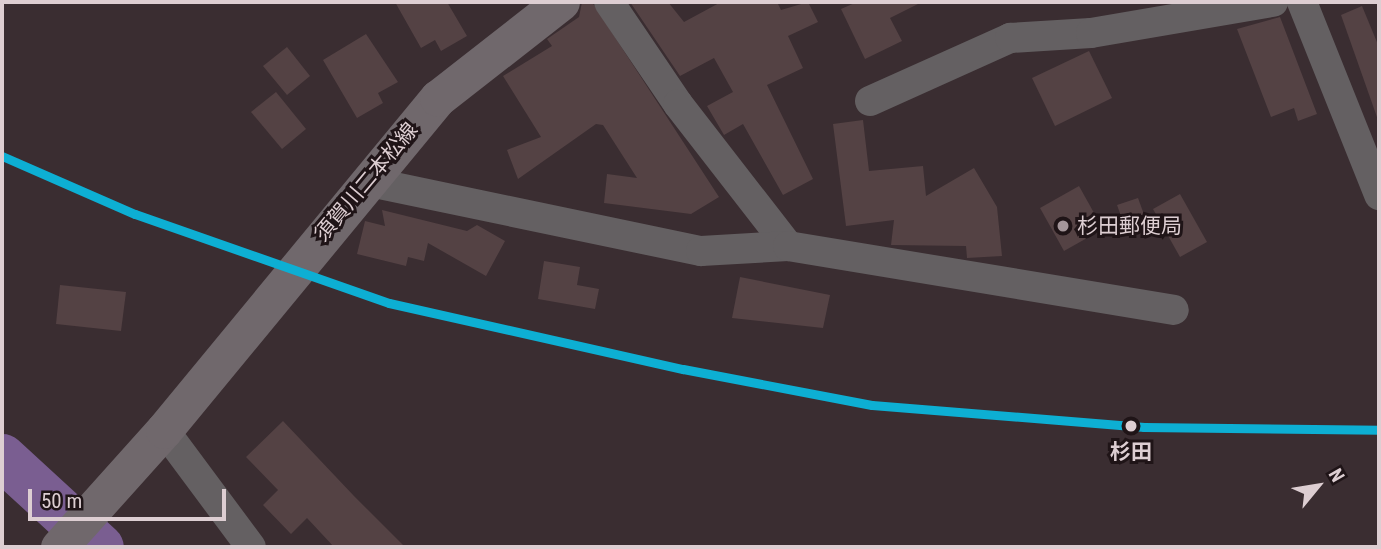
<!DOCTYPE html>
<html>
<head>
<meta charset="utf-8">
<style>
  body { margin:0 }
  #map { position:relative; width:1381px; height:549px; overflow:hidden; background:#3a2d31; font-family:"Roboto Condensed","Noto Sans JP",sans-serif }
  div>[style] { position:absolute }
  .river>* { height:47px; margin:-23.5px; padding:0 23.5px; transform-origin:23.5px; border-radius:23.5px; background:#7a5e91 }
  .building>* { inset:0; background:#544244 }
  .minor>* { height:30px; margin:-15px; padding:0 15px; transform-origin:15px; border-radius:15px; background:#646062 }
  .major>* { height:37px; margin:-18.5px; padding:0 18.5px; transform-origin:18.5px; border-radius:18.5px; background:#70686c }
  .rail-1>* { height:9px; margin:-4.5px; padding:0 4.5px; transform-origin:4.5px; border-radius:4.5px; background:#0dafd3 }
  .dots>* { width:19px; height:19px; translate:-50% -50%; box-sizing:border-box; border:4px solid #1f1417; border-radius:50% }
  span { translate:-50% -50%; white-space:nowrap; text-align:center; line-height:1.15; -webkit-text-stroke:6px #1f1417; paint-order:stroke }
  .street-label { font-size:21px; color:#ddced2 }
  .poi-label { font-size:21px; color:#ddced2 }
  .left { translate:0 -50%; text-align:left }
  .stop-label { font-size:21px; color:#ddced2; font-weight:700 }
  .frame { position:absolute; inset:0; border:4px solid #ddced2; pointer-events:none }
  .north { position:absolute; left:1283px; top:451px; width:70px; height:70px; -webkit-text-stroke:5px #1f1417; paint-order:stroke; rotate:60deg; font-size:19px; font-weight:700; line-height:28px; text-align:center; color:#ddced2 }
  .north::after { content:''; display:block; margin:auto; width:24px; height:32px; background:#ddced2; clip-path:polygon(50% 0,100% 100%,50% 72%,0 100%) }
  .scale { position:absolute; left:28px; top:489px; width:198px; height:32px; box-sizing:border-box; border:4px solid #ddced2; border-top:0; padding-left:9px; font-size:21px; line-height:24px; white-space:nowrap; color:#ddced2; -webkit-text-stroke:5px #1f1417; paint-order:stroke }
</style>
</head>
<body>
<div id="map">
  <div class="river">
    <i style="left:2px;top:457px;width:133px;rotate:42.6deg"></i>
  </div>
  <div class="building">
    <i style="clip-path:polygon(395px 2px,447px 2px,467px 36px,441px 51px,435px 40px,421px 48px)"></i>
    <i style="clip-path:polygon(582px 2px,592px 2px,719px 197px,691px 214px,604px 203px,607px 174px,637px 178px,603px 125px,596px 124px,518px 179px,507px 150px,541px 137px,503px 76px,552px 46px,547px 39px,579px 17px)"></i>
    <i style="clip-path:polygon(630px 2px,668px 2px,684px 22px,721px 2px,777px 2px,781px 10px,808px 2px,818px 22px,788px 36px,803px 68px,767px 85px,813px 179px,783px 195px,743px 124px,724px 135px,707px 106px,733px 92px,714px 58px,680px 76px)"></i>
    <i style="clip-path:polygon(857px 2px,922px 2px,890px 18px,902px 41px,865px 59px,841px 9px)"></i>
    <i style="clip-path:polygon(1362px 6px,1379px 47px,1378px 120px,1341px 15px)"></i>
    <i style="clip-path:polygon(1280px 17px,1317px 114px,1298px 121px,1294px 108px,1271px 117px,1237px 29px)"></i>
    <i style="clip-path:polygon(366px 34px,398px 82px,378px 93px,383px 103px,357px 118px,323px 60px)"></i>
    <i style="clip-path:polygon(287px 47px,310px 76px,287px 95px,263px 66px)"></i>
    <i style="clip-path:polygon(1089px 51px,1112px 98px,1055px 126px,1032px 78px)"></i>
    <i style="clip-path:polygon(276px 92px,306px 129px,282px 149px,251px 112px)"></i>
    <i style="clip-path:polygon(863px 120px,869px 171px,923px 166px,926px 196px,974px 168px,997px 207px,1002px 256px,967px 258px,966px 246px,891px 245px,894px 220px,846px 226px,833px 124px)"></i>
    <i style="clip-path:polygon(1079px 186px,1103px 229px,1064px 251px,1040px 208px)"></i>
    <i style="clip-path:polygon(1180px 194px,1207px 242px,1180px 257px,1153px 209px)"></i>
    <i style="clip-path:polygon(1138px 198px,1146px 220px,1125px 227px,1117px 205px)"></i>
    <i style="clip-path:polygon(382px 210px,467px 231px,477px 225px,505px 241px,486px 276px,428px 243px,424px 261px,408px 257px,406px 266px,357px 254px,365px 221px,385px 226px)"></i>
    <i style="clip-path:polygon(544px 261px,580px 267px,577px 285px,599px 289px,595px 309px,538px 299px)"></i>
    <i style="clip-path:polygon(740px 277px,830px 295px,823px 328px,732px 318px)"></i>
    <i style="clip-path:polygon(60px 285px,126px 292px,121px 331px,56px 324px)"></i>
    <i style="clip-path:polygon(283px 421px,354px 496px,405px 547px,334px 547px,307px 518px,291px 534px,263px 505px,278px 490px,246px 457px)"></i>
  </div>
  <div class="minor">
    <i style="left:609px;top:2px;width:123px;rotate:55.9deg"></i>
    <i style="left:678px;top:104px;width:180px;rotate:52.2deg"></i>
    <i style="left:1302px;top:2px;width:208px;rotate:68.2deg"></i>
    <i style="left:870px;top:101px;width:154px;rotate:-24.2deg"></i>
    <i style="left:1010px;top:38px;width:81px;rotate:-3.5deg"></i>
    <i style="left:1091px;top:33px;width:185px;rotate:-9.7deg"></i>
    <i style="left:370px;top:182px;width:338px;rotate:11.8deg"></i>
    <i style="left:701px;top:251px;width:87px;rotate:-3.3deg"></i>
    <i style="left:788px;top:246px;width:391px;rotate:9.4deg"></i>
    <i style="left:164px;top:430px;width:146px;rotate:53.4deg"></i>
  </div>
  <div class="major">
    <i style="left:59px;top:547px;width:157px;rotate:-48.1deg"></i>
    <i style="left:164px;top:430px;width:430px;rotate:-50.5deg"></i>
    <i style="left:438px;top:98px;width:156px;rotate:-38deg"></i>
  </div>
  <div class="rail-1">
    <i style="left:2px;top:156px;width:145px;rotate:23.6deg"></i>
    <i style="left:135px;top:214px;width:269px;rotate:19.3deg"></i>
    <i style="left:389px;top:303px;width:301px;rotate:12.7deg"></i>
    <i style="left:683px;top:369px;width:192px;rotate:10.8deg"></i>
    <i style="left:872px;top:405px;width:273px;rotate:4.6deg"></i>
    <i style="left:1144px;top:427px;width:235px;rotate:0.7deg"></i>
  </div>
  <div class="dots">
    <i style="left:1063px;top:226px;background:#a4969a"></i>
    <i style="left:1131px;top:426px;background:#ddced2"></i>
  </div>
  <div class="street-label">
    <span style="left:366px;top:182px;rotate:-50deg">須賀川二本松線</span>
  </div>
  <div class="poi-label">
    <span class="left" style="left:1077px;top:226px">杉田郵便局</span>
  </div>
  <div class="stop-label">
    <span style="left:1131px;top:452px">杉田</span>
  </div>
  <div class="frame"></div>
  <div class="north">N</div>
  <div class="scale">50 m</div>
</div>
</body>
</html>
